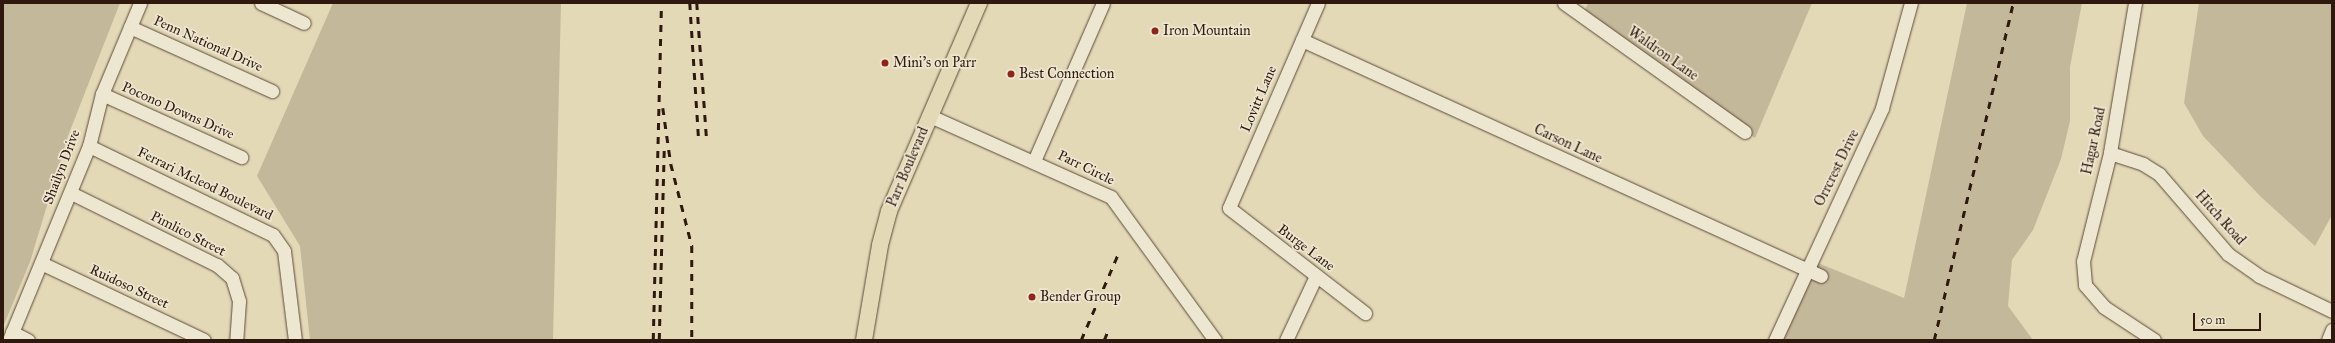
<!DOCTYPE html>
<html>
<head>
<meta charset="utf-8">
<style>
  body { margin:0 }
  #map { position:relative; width:2335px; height:343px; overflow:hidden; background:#e3d9b7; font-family:"IM FELL Great Primer",serif }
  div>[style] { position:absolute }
  .green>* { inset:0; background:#c4b89a }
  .roads { filter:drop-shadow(0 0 1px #5c4938) drop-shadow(0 0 1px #5c4938) }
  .minor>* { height:13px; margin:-6.5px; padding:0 6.5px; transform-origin:6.5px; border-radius:6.5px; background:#ede6d0 }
  .major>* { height:16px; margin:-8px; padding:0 8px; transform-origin:8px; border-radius:8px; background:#e3d9b7 }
  .rail>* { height:2.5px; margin-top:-1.25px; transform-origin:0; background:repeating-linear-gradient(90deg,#2f190e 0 7px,transparent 0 14px) }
  .dots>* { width:11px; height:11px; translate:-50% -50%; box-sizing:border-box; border:2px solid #ede6d0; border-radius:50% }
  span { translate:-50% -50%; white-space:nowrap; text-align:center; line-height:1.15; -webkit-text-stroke:3.5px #ede6d0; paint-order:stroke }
  .poi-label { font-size:14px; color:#2f190e }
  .left { translate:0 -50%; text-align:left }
  .street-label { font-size:14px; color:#2f190e }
  .frame { position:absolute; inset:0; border:4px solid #2f190e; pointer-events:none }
  .scale { position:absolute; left:2193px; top:313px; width:68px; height:18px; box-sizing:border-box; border:2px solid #2f190e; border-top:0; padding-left:5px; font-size:12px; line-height:14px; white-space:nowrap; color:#2f190e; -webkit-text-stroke:3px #ede6d0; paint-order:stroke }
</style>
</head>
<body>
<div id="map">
  <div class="green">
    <i style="clip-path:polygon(3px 3px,120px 3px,68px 136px,30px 262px,3px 327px)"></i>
    <i style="clip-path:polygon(333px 3px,561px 3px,553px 340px,310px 340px,300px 246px,257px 176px)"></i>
    <i style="clip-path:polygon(1588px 3px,1812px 3px,1755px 138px,1582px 16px)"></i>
    <i style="clip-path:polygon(1967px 3px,2082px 3px,2070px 67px,2070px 121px,2061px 159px,2033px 230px,2012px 260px,2008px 306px,2033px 340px,1783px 340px,1818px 263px,1904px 298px)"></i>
    <i style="clip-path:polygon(2199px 3px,2332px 3px,2332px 215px,2315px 246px,2261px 197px,2203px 136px,2184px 103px)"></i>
  </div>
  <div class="roads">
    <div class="minor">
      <i style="left:261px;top:3px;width:47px;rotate:24.9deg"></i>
      <i style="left:1318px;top:3px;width:223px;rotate:113.5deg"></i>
      <i style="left:1229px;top:208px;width:172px;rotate:37.7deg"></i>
      <i style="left:1564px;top:3px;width:222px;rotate:35.5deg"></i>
      <i style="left:2135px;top:3px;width:152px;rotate:99.5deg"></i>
      <i style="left:2110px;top:153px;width:111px;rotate:104deg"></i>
      <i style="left:2083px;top:261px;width:24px;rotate:85deg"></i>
      <i style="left:2085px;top:285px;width:29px;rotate:49deg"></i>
      <i style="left:2104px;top:307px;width:60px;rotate:33.4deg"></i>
      <i style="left:130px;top:27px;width:156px;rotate:24.3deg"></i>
      <i style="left:1302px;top:40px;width:570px;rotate:24.45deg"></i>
      <i style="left:102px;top:94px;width:153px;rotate:24.4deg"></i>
      <i style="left:930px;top:116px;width:198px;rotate:24.1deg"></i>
      <i style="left:1111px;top:197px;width:177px;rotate:54deg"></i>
      <i style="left:89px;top:146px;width:204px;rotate:25.8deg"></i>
      <i style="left:273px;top:235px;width:19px;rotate:55deg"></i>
      <i style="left:284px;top:251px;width:90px;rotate:83deg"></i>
      <i style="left:2110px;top:153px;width:35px;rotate:18deg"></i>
      <i style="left:2143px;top:164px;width:19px;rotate:32deg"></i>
      <i style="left:2159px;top:174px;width:106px;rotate:49.2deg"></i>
      <i style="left:2228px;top:254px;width:38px;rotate:35deg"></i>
      <i style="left:2259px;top:276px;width:81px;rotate:25.6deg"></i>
      <i style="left:1034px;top:161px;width:172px;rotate:-66.4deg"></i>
      <i style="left:71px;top:193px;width:163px;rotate:26.3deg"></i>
      <i style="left:217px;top:265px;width:20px;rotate:41deg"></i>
      <i style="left:232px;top:278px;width:24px;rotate:73deg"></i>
      <i style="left:239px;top:301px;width:39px;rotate:94deg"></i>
      <i style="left:41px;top:263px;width:180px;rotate:25.3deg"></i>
      <i style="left:12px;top:332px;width:18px;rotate:27deg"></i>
      <i style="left:9px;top:340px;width:210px;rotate:-67.6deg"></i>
      <i style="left:89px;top:146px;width:54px;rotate:-76deg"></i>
      <i style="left:102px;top:94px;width:99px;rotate:-67.3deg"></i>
      <i style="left:1286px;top:340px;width:71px;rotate:-64.9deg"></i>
      <i style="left:1775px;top:340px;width:255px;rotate:-65.2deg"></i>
      <i style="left:1882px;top:108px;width:109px;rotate:-74.6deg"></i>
      <i style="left:2328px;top:340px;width:11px;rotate:-68deg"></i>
    </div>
    <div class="major">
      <i style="left:864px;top:340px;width:96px;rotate:-80.4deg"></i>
      <i style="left:880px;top:245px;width:35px;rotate:-75deg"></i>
      <i style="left:889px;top:211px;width:227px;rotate:-66.6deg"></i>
    </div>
  </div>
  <div class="rail">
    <i style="left:690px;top:3px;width:139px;rotate:86.3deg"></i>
    <i style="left:697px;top:3px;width:138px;rotate:85.9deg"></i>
    <i style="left:663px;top:108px;width:57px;rotate:81.9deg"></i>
    <i style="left:671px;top:164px;width:85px;rotate:75.6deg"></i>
    <i style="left:692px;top:246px;width:94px;rotate:90deg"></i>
    <i style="left:653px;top:340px;width:337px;rotate:-88.6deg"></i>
    <i style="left:659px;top:340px;width:192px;rotate:-88.5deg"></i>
    <i style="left:1081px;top:340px;width:94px;rotate:-66.7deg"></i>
    <i style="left:1104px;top:340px;width:8px;rotate:-67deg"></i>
    <i style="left:1934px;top:340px;width:346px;rotate:-76.8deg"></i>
  </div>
  <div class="dots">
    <i style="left:1155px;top:31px;background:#8f2418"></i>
    <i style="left:885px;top:63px;background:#8f2418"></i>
    <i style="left:1011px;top:74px;background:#8f2418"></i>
    <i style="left:1032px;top:297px;background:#8f2418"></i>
  </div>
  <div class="poi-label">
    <span class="left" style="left:1163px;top:31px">Iron Mountain</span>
    <span class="left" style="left:893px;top:63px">Mini's on Parr</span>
    <span class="left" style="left:1019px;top:74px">Best Connection</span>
    <span class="left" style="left:1040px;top:297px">Bender Group</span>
  </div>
  <div class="street-label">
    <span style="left:208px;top:44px;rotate:24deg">Penn National Drive</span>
    <span style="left:1663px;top:54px;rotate:35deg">Waldron Lane</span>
    <span style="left:1259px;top:99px;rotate:-67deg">Lovitt Lane</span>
    <span style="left:178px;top:111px;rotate:24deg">Pocono Downs Drive</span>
    <span style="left:2094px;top:141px;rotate:-78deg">Hagar Road</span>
    <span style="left:1568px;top:144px;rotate:25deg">Carson Lane</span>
    <span style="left:62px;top:167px;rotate:-69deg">Shailyn Drive</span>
    <span style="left:908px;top:167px;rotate:-67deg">Parr Boulevard</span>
    <span style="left:1086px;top:168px;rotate:26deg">Parr Circle</span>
    <span style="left:1837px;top:168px;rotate:-64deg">Orrcrest Drive</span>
    <span style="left:205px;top:184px;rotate:26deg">Ferrari Mcleod Boulevard</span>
    <span style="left:2220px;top:218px;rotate:48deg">Hitch Road</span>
    <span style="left:188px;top:234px;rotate:27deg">Pimlico Street</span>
    <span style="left:1306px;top:248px;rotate:37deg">Burge Lane</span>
    <span style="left:129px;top:287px;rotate:25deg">Ruidoso Street</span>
  </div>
  <div class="frame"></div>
  <div class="scale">50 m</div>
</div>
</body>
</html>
